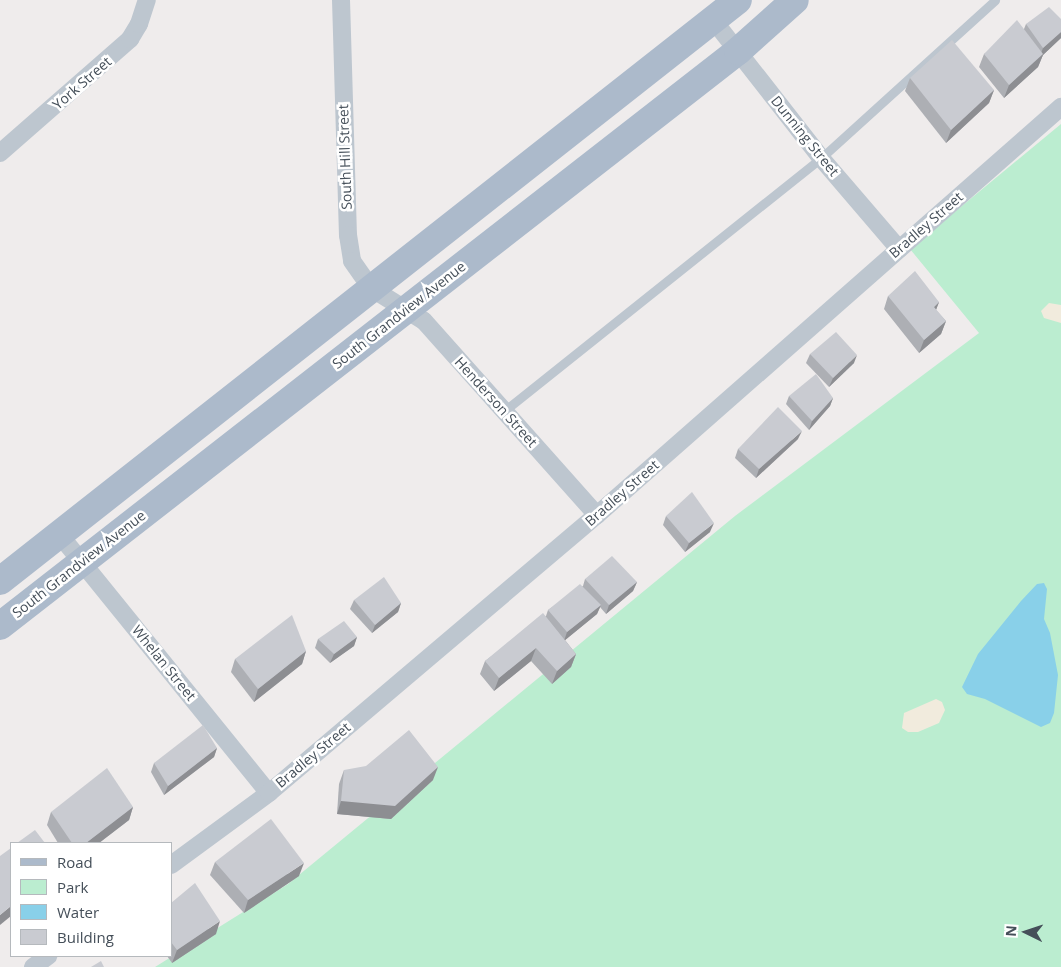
<!DOCTYPE html>
<html>
<head>
<meta charset="utf-8">
<style>
  body { margin:0 }
  #map { position:relative; width:1061px; height:967px; overflow:hidden; background:#efecec; font-family:"Open Sans",sans-serif }
  div>[style] { position:absolute }
  .green>* { inset:0; background:#bbedd0 }
  .sand>* { inset:0; background:#f1ebdd }
  .water>* { inset:0; background:#89d0e9 }
  .lane>* { height:9px; margin:-4.5px; padding:0 4.5px; transform-origin:4.5px; border-radius:4.5px; background:#bdc6cf }
  .street>* { height:18px; margin:-9px; padding:0 9px; transform-origin:9px; border-radius:9px; background:#bdc6cf }
  .primary>* { height:28px; margin:-14px; padding:0 14px; transform-origin:14px; border-radius:14px; background:#acbacb }
  .wall>* { inset:0; background:#adafb4 }
  .shaded-wall>* { inset:0; background:#8d8e92 }
  .building>* { inset:0; background:#c9cbd1 }
  span { translate:-50% -50%; white-space:nowrap; text-align:center; line-height:1.15; -webkit-text-stroke:5px #fff; paint-order:stroke }
  .street-label { font-size:14px; color:#454f59 }
  .legend { position:absolute; left:10px; top:842px; width:162px; height:115px; box-sizing:border-box; background:#fff; border:1px solid #b5b9bd; margin:0; padding:6px 9px; list-style:none; font-size:15px; color:#454f59 }
  .legend li { display:flex; align-items:center; gap:10px; height:25px }
  .legend b { width:25px; border:1px solid #b5b9bd }
  .north { position:absolute; left:1001px; top:907px; width:50px; height:50px; -webkit-text-stroke:4px #fff; paint-order:stroke; rotate:274deg; font-size:14px; font-weight:700; line-height:20px; text-align:center; color:#454f59 }
  .north::after { content:''; display:block; margin:auto; width:18px; height:22px; background:#454f59; clip-path:polygon(50% 0,100% 100%,50% 72%,0 100%) }
</style>
</head>
<body>
<div id="map">
  <div class="green">
    <i style="clip-path:polygon(1061px 124px,1061px 967px,155px 967px,288px 884px,735px 516px,979px 333px,910px 249px)"></i>
  </div>
  <div class="sand">
    <i style="clip-path:polygon(1049px 303px,1061px 305px,1061px 323px,1044px 318px,1041px 311px)"></i>
    <i style="clip-path:polygon(936px 699px,942px 702px,945px 710px,939px 723px,918px 732px,908px 732px,902px 728px,904px 713px)"></i>
  </div>
  <div class="water">
    <i style="clip-path:polygon(1044px 583px,1047px 589px,1044px 619px,1050px 633px,1058px 675px,1054px 713px,1050px 723px,1041px 727px,985px 699px,967px 694px,962px 687px,978px 654px,1021px 601px,1037px 584px)"></i>
  </div>
  <div class="lane">
    <i style="left:504px;top:411px;width:406px;rotate:-38.6deg"></i>
    <i style="left:821px;top:158px;width:235px;rotate:-42.2deg"></i>
  </div>
  <div class="street">
    <i style="left:341px;top:0;width:235px;rotate:88.3deg"></i>
    <i style="left:348px;top:235px;width:26px;rotate:81deg"></i>
    <i style="left:352px;top:261px;width:33px;rotate:55deg"></i>
    <i style="left:371px;top:288px;width:62px;rotate:31.9deg"></i>
    <i style="left:424px;top:321px;width:260px;rotate:48.3deg"></i>
    <i style="left:714px;top:21px;width:174px;rotate:52deg"></i>
    <i style="left:821px;top:158px;width:120px;rotate:49.4deg"></i>
    <i style="left:0;top:153px;width:173px;rotate:-41.2deg"></i>
    <i style="left:130px;top:39px;width:17px;rotate:-59deg"></i>
    <i style="left:139px;top:24px;width:25px;rotate:-72deg"></i>
    <i style="left:59px;top:534px;width:333px;rotate:51deg"></i>
    <i style="left:171px;top:865px;width:122px;rotate:-36.3deg"></i>
    <i style="left:269px;top:793px;width:430px;rotate:-40.3deg"></i>
    <i style="left:597px;top:515px;width:618px;rotate:-41.33deg"></i>
    <i style="left:33px;top:967px;width:19px;rotate:-36deg"></i>
  </div>
  <div class="primary">
    <i style="left:0;top:581px;width:939px;rotate:-38.21deg"></i>
    <i style="left:0;top:626px;width:936px;rotate:-37.92deg"></i>
    <i style="left:738px;top:51px;width:76px;rotate:-41.8deg"></i>
  </div>
  <div class="wall">
    <i style="clip-path:polygon(1061px 19px,1061px 38px,1043px 55px,1038px 67px,1004px 98px,979px 67px,984px 54px,1024px 29px,1026px 24px)"></i>
    <i style="clip-path:polygon(910px 78px,994px 90px,989px 103px,946px 143px,905px 91px)"></i>
    <i style="clip-path:polygon(888px 296px,939px 302px,936px 310px,946px 321px,941px 334px,919px 353px,884px 309px)"></i>
    <i style="clip-path:polygon(810px 354px,854px 363px,829px 387px,806px 363px)"></i>
    <i style="clip-path:polygon(789px 396px,833px 398px,830px 406px,809px 430px,786px 404px)"></i>
    <i style="clip-path:polygon(798px 439px,756px 478px,735px 458px,738px 449px)"></i>
    <i style="clip-path:polygon(666px 516px,710px 532px,685px 552px,663px 525px)"></i>
    <i style="clip-path:polygon(585px 579px,637px 582px,633px 591px,606px 614px,600px 607px,597px 614px,565px 640px,576px 654px,571px 667px,552px 684px,531px 661px,494px 691px,480px 674px,485px 661px,546px 616px,548px 610px,583px 586px)"></i>
    <i style="clip-path:polygon(354px 600px,401px 603px,398px 612px,372px 633px,350px 609px)"></i>
    <i style="clip-path:polygon(357px 637px,354px 646px,330px 663px,315px 648px,318px 639px)"></i>
    <i style="clip-path:polygon(306px 651px,302px 664px,254px 702px,231px 672px,235px 659px)"></i>
    <i style="clip-path:polygon(217px 748px,214px 757px,164px 795px,151px 772px,154px 763px)"></i>
    <i style="clip-path:polygon(344px 770px,433px 780px,391px 819px,337px 814px,339px 784px)"></i>
    <i style="clip-path:polygon(133px 807px,129px 820px,99px 843px,58px 843px,47px 825px,51px 812px)"></i>
    <i style="clip-path:polygon(215px 862px,299px 876px,244px 913px,210px 875px)"></i>
    <i style="clip-path:polygon(171px 903px,216px 934px,172px 963px,167px 956px,171px 956px)"></i>
  </div>
  <div class="shaded-wall">
    <i style="clip-path:polygon(1061px 32px,1061px 38px,1043px 55px,1038px 67px,1004px 98px,1009px 85px,1040px 56px,1043px 48px)"></i>
    <i style="clip-path:polygon(994px 90px,989px 103px,946px 143px,951px 130px)"></i>
    <i style="clip-path:polygon(939px 302px,934px 315px,934px 307px)"></i>
    <i style="clip-path:polygon(946px 321px,941px 334px,919px 353px,924px 340px)"></i>
    <i style="clip-path:polygon(857px 355px,854px 363px,829px 387px,833px 378px)"></i>
    <i style="clip-path:polygon(833px 398px,830px 406px,809px 430px,812px 421px)"></i>
    <i style="clip-path:polygon(802px 431px,798px 439px,756px 478px,759px 469px)"></i>
    <i style="clip-path:polygon(714px 523px,710px 532px,685px 552px,689px 543px)"></i>
    <i style="clip-path:polygon(637px 582px,633px 591px,606px 614px,609px 605px)"></i>
    <i style="clip-path:polygon(401px 603px,398px 612px,372px 633px,375px 625px)"></i>
    <i style="clip-path:polygon(601px 605px,597px 614px,564px 641px,567px 632px)"></i>
    <i style="clip-path:polygon(357px 637px,354px 646px,330px 663px,334px 654px)"></i>
    <i style="clip-path:polygon(536px 648px,531px 661px,494px 691px,499px 678px)"></i>
    <i style="clip-path:polygon(306px 651px,302px 664px,254px 702px,258px 689px)"></i>
    <i style="clip-path:polygon(576px 654px,571px 667px,552px 684px,557px 671px)"></i>
    <i style="clip-path:polygon(217px 748px,214px 757px,164px 795px,168px 786px)"></i>
    <i style="clip-path:polygon(438px 767px,433px 780px,391px 819px,337px 814px,341px 801px)"></i>
    <i style="clip-path:polygon(133px 807px,129px 820px,99px 843px,86px 843px)"></i>
    <i style="clip-path:polygon(304px 863px,299px 876px,244px 913px,248px 900px)"></i>
    <i style="clip-path:polygon(11px 906px,11px 916px,0 925px,0 915px)"></i>
    <i style="clip-path:polygon(220px 921px,216px 934px,172px 963px,177px 950px)"></i>
  </div>
  <div class="building">
    <i style="clip-path:polygon(1049px 7px,1061px 19px,1061px 32px,1043px 48px,1026px 24px)"></i>
    <i style="clip-path:polygon(1017px 20px,1043px 54px,1009px 85px,984px 54px)"></i>
    <i style="clip-path:polygon(952px 40px,994px 90px,951px 130px,910px 78px)"></i>
    <i style="clip-path:polygon(915px 271px,939px 302px,934px 307px,946px 321px,924px 340px,888px 296px)"></i>
    <i style="clip-path:polygon(836px 332px,857px 355px,833px 378px,810px 354px)"></i>
    <i style="clip-path:polygon(816px 374px,833px 398px,812px 421px,789px 396px)"></i>
    <i style="clip-path:polygon(778px 407px,802px 431px,759px 469px,738px 449px)"></i>
    <i style="clip-path:polygon(692px 492px,714px 523px,689px 543px,666px 516px)"></i>
    <i style="clip-path:polygon(612px 556px,637px 582px,609px 605px,585px 579px)"></i>
    <i style="clip-path:polygon(384px 577px,401px 603px,375px 625px,354px 600px)"></i>
    <i style="clip-path:polygon(580px 584px,601px 605px,567px 632px,548px 610px)"></i>
    <i style="clip-path:polygon(543px 613px,576px 654px,557px 671px,536px 648px,499px 678px,485px 661px)"></i>
    <i style="clip-path:polygon(292px 615px,306px 651px,258px 689px,235px 659px)"></i>
    <i style="clip-path:polygon(344px 621px,357px 637px,334px 654px,318px 639px)"></i>
    <i style="clip-path:polygon(203px 725px,217px 748px,168px 786px,154px 763px)"></i>
    <i style="clip-path:polygon(409px 730px,438px 767px,395px 806px,341px 801px,344px 770px,366px 766px)"></i>
    <i style="clip-path:polygon(107px 768px,133px 807px,86px 843px,72px 843px,51px 812px)"></i>
    <i style="clip-path:polygon(271px 819px,304px 863px,248px 900px,215px 862px)"></i>
    <i style="clip-path:polygon(35px 830px,45px 843px,17px 843px)"></i>
    <i style="clip-path:polygon(11px 848px,11px 906px,0 915px,0 856px)"></i>
    <i style="clip-path:polygon(195px 883px,220px 921px,177px 950px,171px 942px,171px 903px)"></i>
    <i style="clip-path:polygon(101px 961px,104px 967px,91px 967px)"></i>
  </div>
  <div class="street-label">
    <span style="left:82px;top:83px;rotate:-41deg">York Street</span>
    <span style="left:805px;top:136px;rotate:51deg">Dunning Street</span>
    <span style="left:345px;top:157px;rotate:-92deg">South Hill Street</span>
    <span style="left:926px;top:225px;rotate:-41deg">Bradley Street</span>
    <span style="left:399px;top:315px;rotate:-38deg">South Grandview Avenue</span>
    <span style="left:496px;top:402px;rotate:48deg">Henderson Street</span>
    <span style="left:622px;top:493px;rotate:-41deg">Bradley Street</span>
    <span style="left:79px;top:564px;rotate:-38deg">South Grandview Avenue</span>
    <span style="left:164px;top:663px;rotate:51deg">Whelan Street</span>
    <span style="left:313px;top:755px;rotate:-40deg">Bradley Street</span>
  </div>
  <ul class="legend">
  <li><b style="height:6px;background:#acbacb"></b>Road</li>
  <li><b style="height:14px;background:#bbedd0"></b>Park</li>
  <li><b style="height:14px;background:#89d0e9"></b>Water</li>
  <li><b style="height:14px;background:#c9cbd1"></b>Building</li>
  </ul>
  <div class="north">N</div>
</div>
</body>
</html>
